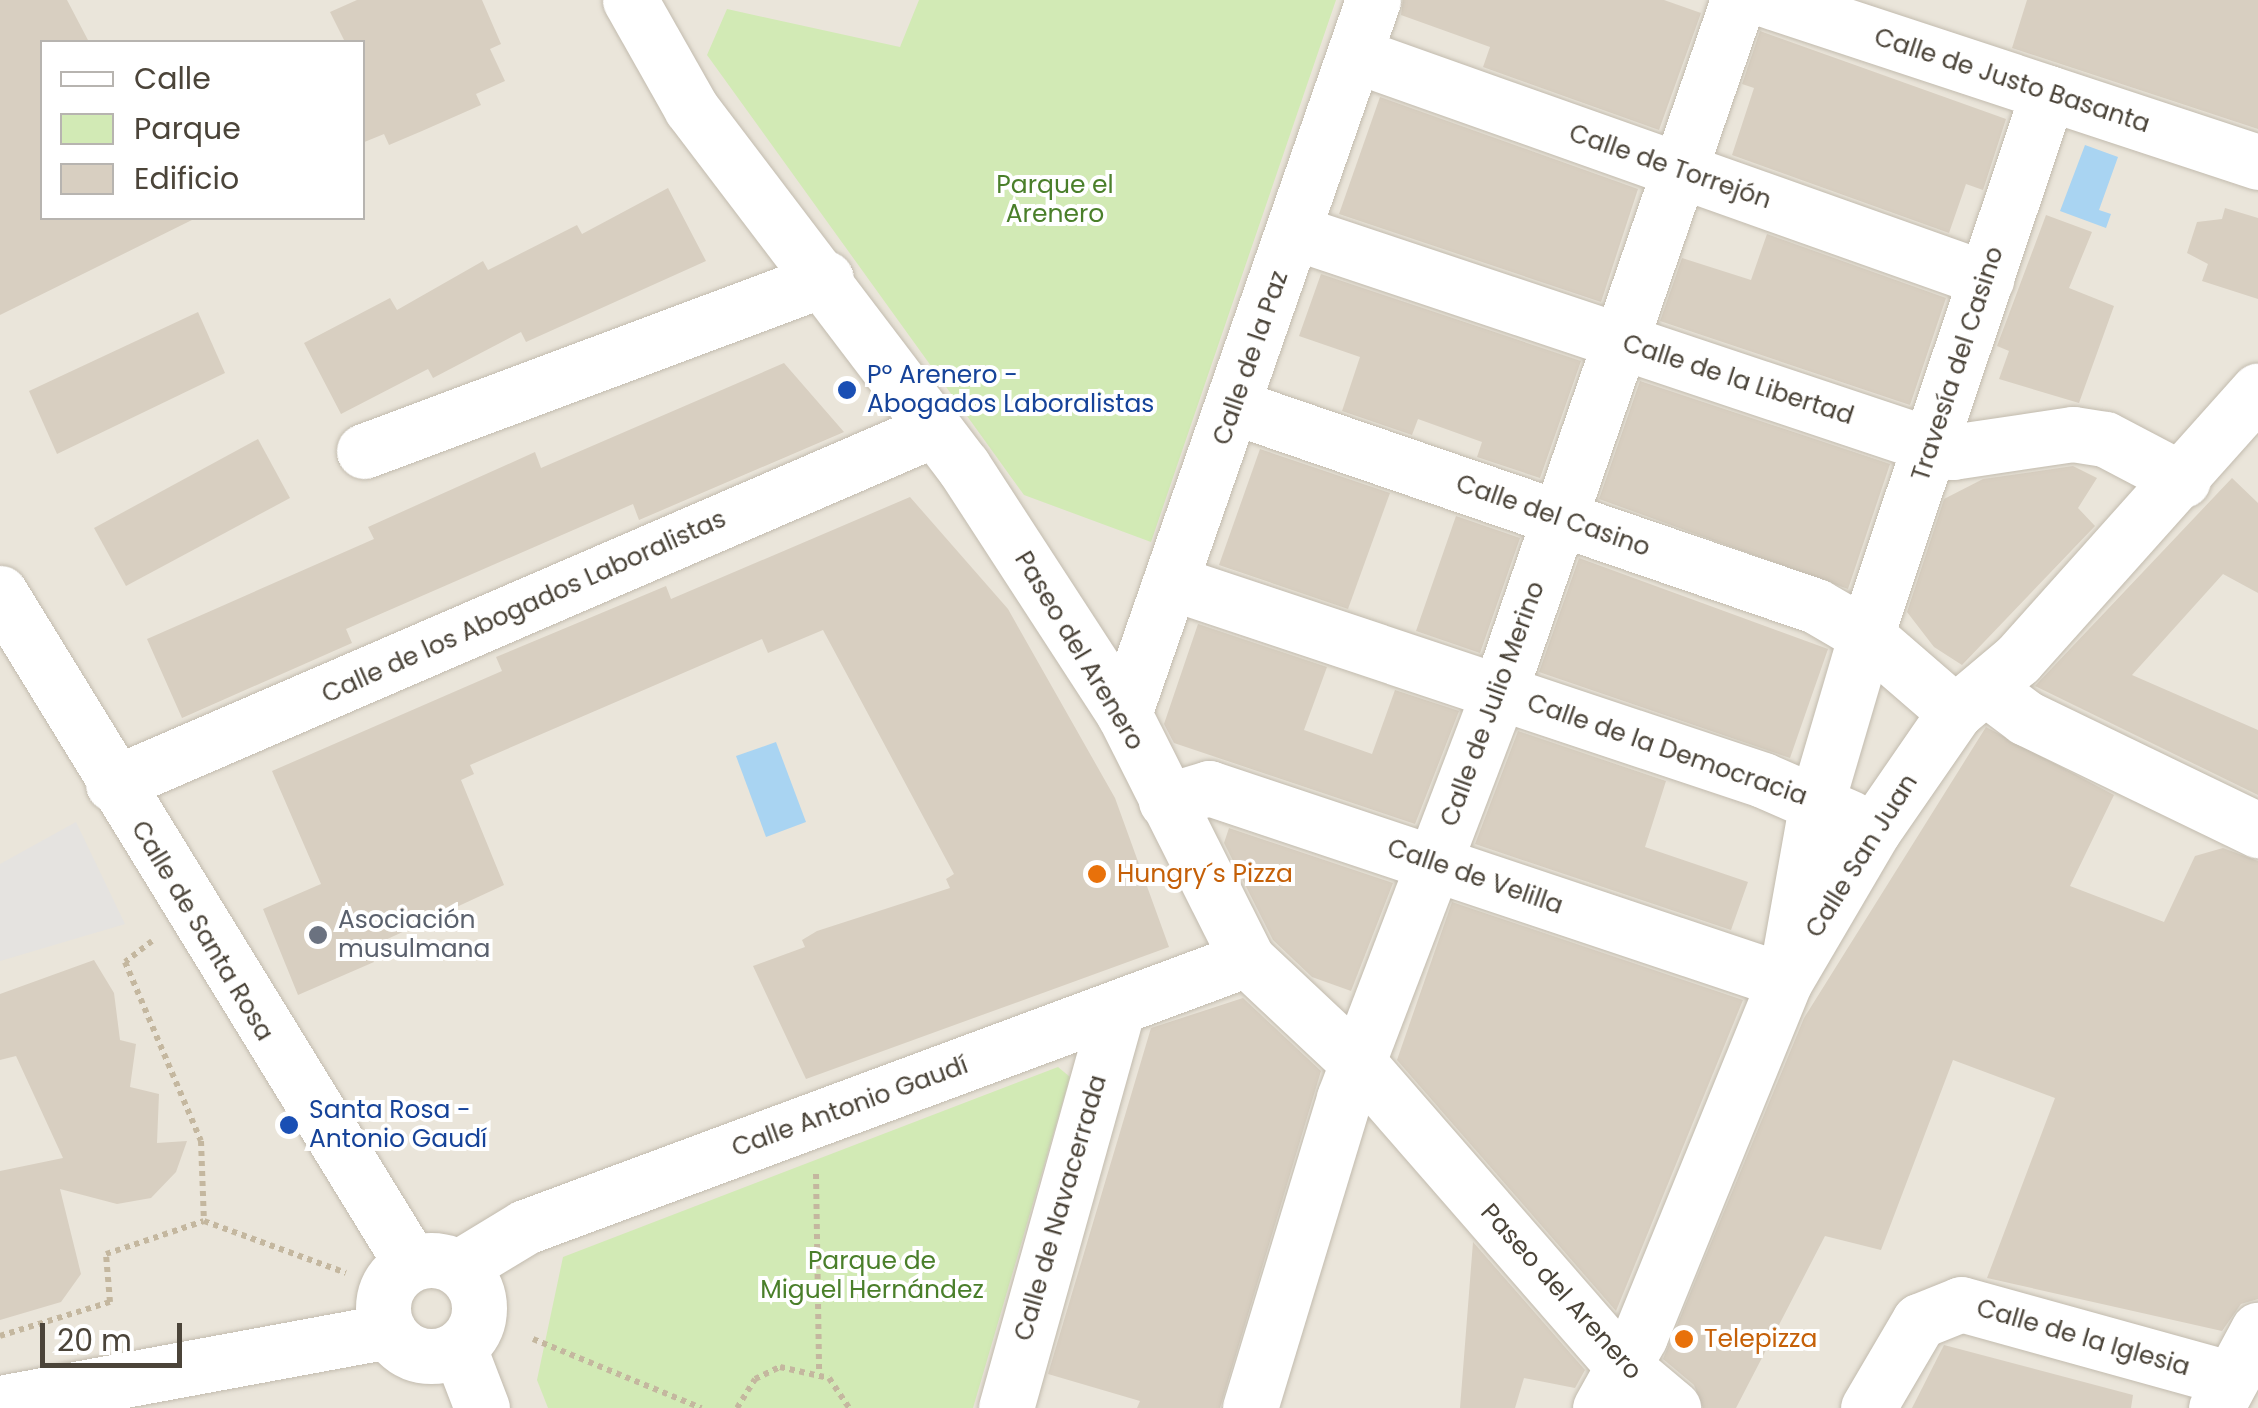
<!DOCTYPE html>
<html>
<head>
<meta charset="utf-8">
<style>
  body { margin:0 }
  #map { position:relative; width:2258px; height:1408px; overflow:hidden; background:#f6f3ec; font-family:Poppins,sans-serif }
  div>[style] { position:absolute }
  .residential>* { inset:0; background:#eae5da }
  .green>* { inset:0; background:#d2eab5 }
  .parking>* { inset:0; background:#e5e3e0 }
  .water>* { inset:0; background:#a9d4f2 }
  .building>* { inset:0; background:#d8cfc1 }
  .path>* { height:6px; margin-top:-3px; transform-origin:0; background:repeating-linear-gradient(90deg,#c4b79f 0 5px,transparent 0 10px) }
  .roads { filter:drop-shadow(0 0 2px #c2bbae) drop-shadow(0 0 2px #c2bbae) }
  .minor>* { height:55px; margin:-27.5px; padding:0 27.5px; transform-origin:27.5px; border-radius:27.5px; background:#fff }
  .minor>.ring { margin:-27.5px; padding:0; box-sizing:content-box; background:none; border:55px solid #fff; border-radius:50% }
  .dots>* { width:28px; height:28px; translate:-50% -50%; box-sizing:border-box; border:5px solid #fff; border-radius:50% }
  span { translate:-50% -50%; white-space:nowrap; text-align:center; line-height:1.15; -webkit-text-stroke:8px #fff; paint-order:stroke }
  .street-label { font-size:25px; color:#4b4439 }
  .park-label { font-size:25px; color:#4a7f2a }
  .transit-label { font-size:25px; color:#164399 }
  .left { translate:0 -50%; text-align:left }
  .food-label { font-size:25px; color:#c56008 }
  .worship-label { font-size:25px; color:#5b616d }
  .legend { position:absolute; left:40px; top:40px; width:325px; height:180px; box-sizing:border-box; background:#fff; border:2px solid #b7b4b0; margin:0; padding:12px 18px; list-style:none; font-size:30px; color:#4b4439 }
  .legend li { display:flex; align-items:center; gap:20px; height:50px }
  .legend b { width:50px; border:2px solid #b7b4b0 }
  .scale { position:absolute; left:40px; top:1323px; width:142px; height:45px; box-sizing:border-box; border:5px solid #4b4439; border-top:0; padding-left:12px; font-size:30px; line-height:35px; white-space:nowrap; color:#4b4439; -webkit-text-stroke:8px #fff; paint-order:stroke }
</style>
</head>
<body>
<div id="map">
  <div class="residential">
    <i style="clip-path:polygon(evenodd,0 0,2258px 0,2258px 1408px,0 1408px,0 0,42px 42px,362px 42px,362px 218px,42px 218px,42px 42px)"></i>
  </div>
  <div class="green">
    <i style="clip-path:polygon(919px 0,1336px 0,1151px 542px,1024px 495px,707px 55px,727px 9px,900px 47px)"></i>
    <i style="clip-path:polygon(1058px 1067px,1070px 1077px,973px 1408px,548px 1408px,537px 1380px,563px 1257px)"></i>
  </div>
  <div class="parking">
    <i style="clip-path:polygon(76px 822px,125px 924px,0 961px,0 864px)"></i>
  </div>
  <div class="water">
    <i style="clip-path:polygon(2085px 145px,2118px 157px,2099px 210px,2111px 214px,2106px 228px,2060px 211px)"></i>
    <i style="clip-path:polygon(776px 742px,806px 822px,766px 837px,736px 756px)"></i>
  </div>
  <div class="building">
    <i style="clip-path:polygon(0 0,67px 0,89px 42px,42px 42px,42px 218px,196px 218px,0 315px)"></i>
    <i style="clip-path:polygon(357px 0,482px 0,501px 44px,490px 49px,505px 81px,476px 94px,481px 105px,422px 131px,389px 145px,384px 134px,362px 143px,362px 42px,345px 42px,330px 12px)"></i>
    <i style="clip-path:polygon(1403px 0,1664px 0,1701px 13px,1659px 130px,1483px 67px,1490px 47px,1401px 15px)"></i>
    <i style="clip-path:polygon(2027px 0,2258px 0,2258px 129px,2012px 48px)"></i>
    <i style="clip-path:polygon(1760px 31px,2006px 119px,1983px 190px,1966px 184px,1949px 233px,1732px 155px,1754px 88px,1742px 84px)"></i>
    <i style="clip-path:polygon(1380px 97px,1638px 189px,1601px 302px,1339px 214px)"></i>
    <i style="clip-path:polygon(668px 188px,706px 261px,526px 342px,521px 332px,433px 378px,428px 369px,341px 414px,304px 343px,390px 298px,397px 310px,483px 261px,488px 270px,577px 225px,582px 234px)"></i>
    <i style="clip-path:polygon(2225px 208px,2258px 218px,2258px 299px,2202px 281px,2208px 264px,2187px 253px,2197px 222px,2222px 219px)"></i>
    <i style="clip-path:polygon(2046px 215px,2092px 232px,2069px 288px,2114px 306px,2079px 403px,1999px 379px,2009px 351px,1997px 346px)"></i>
    <i style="clip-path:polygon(1767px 234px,1946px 298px,1910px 405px,1660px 321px,1682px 258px,1751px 280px)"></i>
    <i style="clip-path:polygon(1321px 274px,1581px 361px,1540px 478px,1477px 457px,1482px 442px,1418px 419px,1412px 435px,1342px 411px,1360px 357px,1299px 336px)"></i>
    <i style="clip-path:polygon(198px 312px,225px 373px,57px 454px,29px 391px)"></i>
    <i style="clip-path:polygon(784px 363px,844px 432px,639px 520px,633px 504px,346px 629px,352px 643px,182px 718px,147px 639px,374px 539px,368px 527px,535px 452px,541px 468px)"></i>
    <i style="clip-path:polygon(1640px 381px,1890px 464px,1848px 589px,1599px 499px)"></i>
    <i style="clip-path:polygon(258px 439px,290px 498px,126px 586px,94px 528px)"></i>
    <i style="clip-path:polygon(1260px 449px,1390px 493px,1348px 609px,1219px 565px)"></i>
    <i style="clip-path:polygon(2073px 466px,2097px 478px,2078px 508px,2095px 526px,1962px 665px,1934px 647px,1907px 612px,1944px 499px,1983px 479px)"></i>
    <i style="clip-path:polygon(2232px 478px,2258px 503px,2258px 593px,2223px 574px,2132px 675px,2258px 730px,2258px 795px,2035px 686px)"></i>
    <i style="clip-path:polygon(910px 497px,1008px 609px,1115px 798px,1169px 947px,806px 1079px,753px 966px,805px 947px,802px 940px,817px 931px,950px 888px,946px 879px,954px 874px,823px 630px,768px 653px,762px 639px,470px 765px,474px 774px,461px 780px,504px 885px,368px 948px,374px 962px,298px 995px,263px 909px,321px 884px,272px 771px,502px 671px,496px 657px,666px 586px,671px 599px)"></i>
    <i style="clip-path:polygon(1456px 516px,1520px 538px,1480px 653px,1416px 631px)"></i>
    <i style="clip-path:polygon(1579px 558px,1828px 649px,1790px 758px,1539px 672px)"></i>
    <i style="clip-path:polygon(1198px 624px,1327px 667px,1304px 730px,1372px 754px,1395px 690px,1459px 711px,1415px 824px,1174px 743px,1164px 724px)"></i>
    <i style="clip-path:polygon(1986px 727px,2114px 795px,2070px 886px,2164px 922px,2195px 856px,2223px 848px,2258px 861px,2258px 1299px,2241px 1304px,2222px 1331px,1987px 1278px,2055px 1098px,1953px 1060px,1881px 1250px,1825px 1236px,1736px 1408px,1703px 1408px,1694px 1385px,1663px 1359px,1804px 1018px)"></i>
    <i style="clip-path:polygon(1518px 731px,1666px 781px,1645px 847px,1748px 882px,1731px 930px,1475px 844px)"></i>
    <i style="clip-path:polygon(1229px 828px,1393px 883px,1351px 991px,1312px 977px,1273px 940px,1224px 843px)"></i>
    <i style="clip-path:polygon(1452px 902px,1743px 1000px,1616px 1311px,1397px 1060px)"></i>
    <i style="clip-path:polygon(94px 960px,114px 993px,120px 1040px,136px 1044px,130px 1087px,159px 1094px,157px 1143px,187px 1141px,176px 1172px,151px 1198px,117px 1204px,60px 1189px,81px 1274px,61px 1302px,0 1320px,0 1171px,63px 1158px,16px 1056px,0 1060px,0 994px)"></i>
    <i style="clip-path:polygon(1243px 998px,1321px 1071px,1220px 1408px,1137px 1408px,1140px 1401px,1048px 1374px,1151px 1028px)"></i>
    <i style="clip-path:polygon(1473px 1242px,1585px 1370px,1575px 1388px,1524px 1378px,1515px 1408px,1460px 1408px)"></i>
    <i style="clip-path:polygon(1944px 1345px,2133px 1395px,2131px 1408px,1912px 1408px)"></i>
  </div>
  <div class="path">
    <i style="left:152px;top:941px;width:34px;rotate:142deg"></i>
    <i style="left:125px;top:962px;width:194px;rotate:67deg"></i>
    <i style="left:201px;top:1141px;width:80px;rotate:87.9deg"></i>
    <i style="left:816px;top:1174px;width:198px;rotate:89.1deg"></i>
    <i style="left:0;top:1336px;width:115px;rotate:-17.2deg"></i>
    <i style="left:110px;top:1302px;width:48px;rotate:-94.8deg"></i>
    <i style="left:106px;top:1254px;width:103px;rotate:-18.6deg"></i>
    <i style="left:204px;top:1221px;width:151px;rotate:20.1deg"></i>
    <i style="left:533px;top:1339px;width:182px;rotate:22.3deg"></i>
    <i style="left:737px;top:1408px;width:34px;rotate:-58deg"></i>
    <i style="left:755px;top:1379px;width:28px;rotate:-26deg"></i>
    <i style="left:780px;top:1367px;width:50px;rotate:12.7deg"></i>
    <i style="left:829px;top:1378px;width:36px;rotate:56deg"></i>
  </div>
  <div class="roads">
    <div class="minor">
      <i style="left:630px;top:0;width:124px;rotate:60.5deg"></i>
      <i style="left:691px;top:108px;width:450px;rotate:52.8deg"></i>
      <i style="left:963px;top:466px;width:296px;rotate:57deg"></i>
      <i style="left:1124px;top:714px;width:274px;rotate:63.3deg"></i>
      <i style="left:1247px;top:959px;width:158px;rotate:43.2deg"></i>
      <i style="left:1362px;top:1067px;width:395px;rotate:48.9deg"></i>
      <i style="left:1622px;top:1365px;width:67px;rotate:40.1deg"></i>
      <i style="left:1767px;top:0;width:517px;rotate:18.26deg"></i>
      <i style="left:1355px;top:55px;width:670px;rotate:19.54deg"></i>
      <i style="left:1294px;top:232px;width:694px;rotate:18.49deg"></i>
      <i style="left:1952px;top:452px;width:122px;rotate:-8.5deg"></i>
      <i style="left:2073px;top:434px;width:32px;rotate:9deg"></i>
      <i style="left:2105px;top:439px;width:88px;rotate:27.7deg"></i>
      <i style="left:1235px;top:407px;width:614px;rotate:18.91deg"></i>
      <i style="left:1816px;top:606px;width:58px;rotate:30.1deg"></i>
      <i style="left:1866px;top:635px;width:118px;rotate:40.9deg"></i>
      <i style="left:364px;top:451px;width:493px;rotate:-20.5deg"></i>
      <i style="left:1173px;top:583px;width:622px;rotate:18.46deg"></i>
      <i style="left:1763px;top:780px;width:95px;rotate:23.6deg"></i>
      <i style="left:0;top:593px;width:786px;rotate:58.47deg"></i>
      <i style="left:1986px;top:688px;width:50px;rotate:36.9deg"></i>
      <i style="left:2026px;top:718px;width:258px;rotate:25.8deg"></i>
      <i style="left:1124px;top:714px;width:756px;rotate:-70.77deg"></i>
      <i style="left:113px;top:784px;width:895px;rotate:-23.36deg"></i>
      <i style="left:1166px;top:801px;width:45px;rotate:-16.8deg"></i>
      <i style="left:1209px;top:788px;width:607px;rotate:18.52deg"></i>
      <i style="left:1785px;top:981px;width:183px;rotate:-79.9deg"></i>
      <i style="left:1817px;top:801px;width:173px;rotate:-73.6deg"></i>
      <i style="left:1866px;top:635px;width:572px;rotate:-71.44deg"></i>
      <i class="ring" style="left:383px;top:1260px;width:41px;height:41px"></i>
      <i style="left:459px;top:1267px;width:77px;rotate:-31.2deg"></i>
      <i style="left:525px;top:1227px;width:770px;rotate:-20.36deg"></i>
      <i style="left:459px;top:1348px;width:64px;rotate:69deg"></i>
      <i style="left:0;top:1403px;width:395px;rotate:-10.5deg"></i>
      <i style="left:1006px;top:1408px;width:415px;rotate:-74.4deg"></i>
      <i style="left:1250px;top:1408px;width:324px;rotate:-73.1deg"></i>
      <i style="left:1344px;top:1098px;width:434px;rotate:-69.1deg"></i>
      <i style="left:1499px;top:693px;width:733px;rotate:-70.97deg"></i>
      <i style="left:1600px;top:1408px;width:82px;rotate:-60.9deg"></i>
      <i style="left:1640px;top:1336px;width:383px;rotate:-67.8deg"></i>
      <i style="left:1785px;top:981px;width:174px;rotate:-59.6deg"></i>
      <i style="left:1873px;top:831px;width:145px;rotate:-55.4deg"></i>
      <i style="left:1955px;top:712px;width:82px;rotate:-40.1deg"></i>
      <i style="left:2018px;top:659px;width:360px;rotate:-48.2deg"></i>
      <i style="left:1868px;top:1408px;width:101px;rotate:-59.6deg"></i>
      <i style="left:1919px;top:1321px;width:45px;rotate:-22deg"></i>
      <i style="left:1961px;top:1304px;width:280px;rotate:15.5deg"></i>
      <i style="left:2216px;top:1408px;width:89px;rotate:-61.7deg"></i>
    </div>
  </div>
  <div class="dots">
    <i style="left:847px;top:390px;background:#1a4fb4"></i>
    <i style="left:1097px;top:874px;background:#e8710a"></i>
    <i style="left:318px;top:935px;background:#6b7280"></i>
    <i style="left:289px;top:1125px;background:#1a4fb4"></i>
    <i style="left:1684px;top:1339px;background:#e8710a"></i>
  </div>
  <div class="street-label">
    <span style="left:2012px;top:81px;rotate:18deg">Calle de Justo Basanta</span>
    <span style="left:1670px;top:167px;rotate:19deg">Calle de Torrejón</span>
    <span style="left:1251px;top:358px;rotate:-71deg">Calle de la Paz</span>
    <span style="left:1958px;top:364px;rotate:-72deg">Travesía del Casino</span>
    <span style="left:1738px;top:380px;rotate:18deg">Calle de la Libertad</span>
    <span style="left:1553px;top:516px;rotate:19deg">Calle del Casino</span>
    <span style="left:524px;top:607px;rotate:-24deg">Calle de los Abogados Laboralistas</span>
    <span style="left:1079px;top:651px;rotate:59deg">Paseo del Arenero</span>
    <span style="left:1493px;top:704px;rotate:-70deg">Calle de Julio Merino</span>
    <span style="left:1667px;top:750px;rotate:19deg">Calle de la Democracia</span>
    <span style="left:1862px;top:856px;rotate:-58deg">Calle San Juan</span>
    <span style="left:1475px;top:877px;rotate:19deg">Calle de Velilla</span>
    <span style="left:202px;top:931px;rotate:59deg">Calle de Santa Rosa</span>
    <span style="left:850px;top:1107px;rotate:-20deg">Calle Antonio Gaudí</span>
    <span style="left:1061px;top:1208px;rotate:-74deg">Calle de Navacerrada</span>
    <span style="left:1561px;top:1292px;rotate:48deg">Paseo del Arenero</span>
    <span style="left:2083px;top:1338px;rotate:16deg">Calle de la Iglesia</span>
  </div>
  <div class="park-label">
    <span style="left:1055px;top:200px">Parque el<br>Arenero</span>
    <span style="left:872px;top:1276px">Parque de<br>Miguel Hernández</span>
  </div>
  <div class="transit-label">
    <span class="left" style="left:867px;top:390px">Pº Arenero -<br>Abogados Laboralistas</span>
    <span class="left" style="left:309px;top:1125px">Santa Rosa -<br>Antonio Gaudí</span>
  </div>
  <div class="food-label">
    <span class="left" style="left:1117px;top:874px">Hungry´s Pizza</span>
    <span class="left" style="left:1704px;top:1339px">Telepizza</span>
  </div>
  <div class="worship-label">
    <span class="left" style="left:338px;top:935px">Asociación<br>musulmana</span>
  </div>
  <ul class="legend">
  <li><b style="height:12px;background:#fff"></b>Calle</li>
  <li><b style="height:28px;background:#d2eab5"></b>Parque</li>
  <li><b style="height:28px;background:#d8cfc1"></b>Edificio</li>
  </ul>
  <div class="scale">20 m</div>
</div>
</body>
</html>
